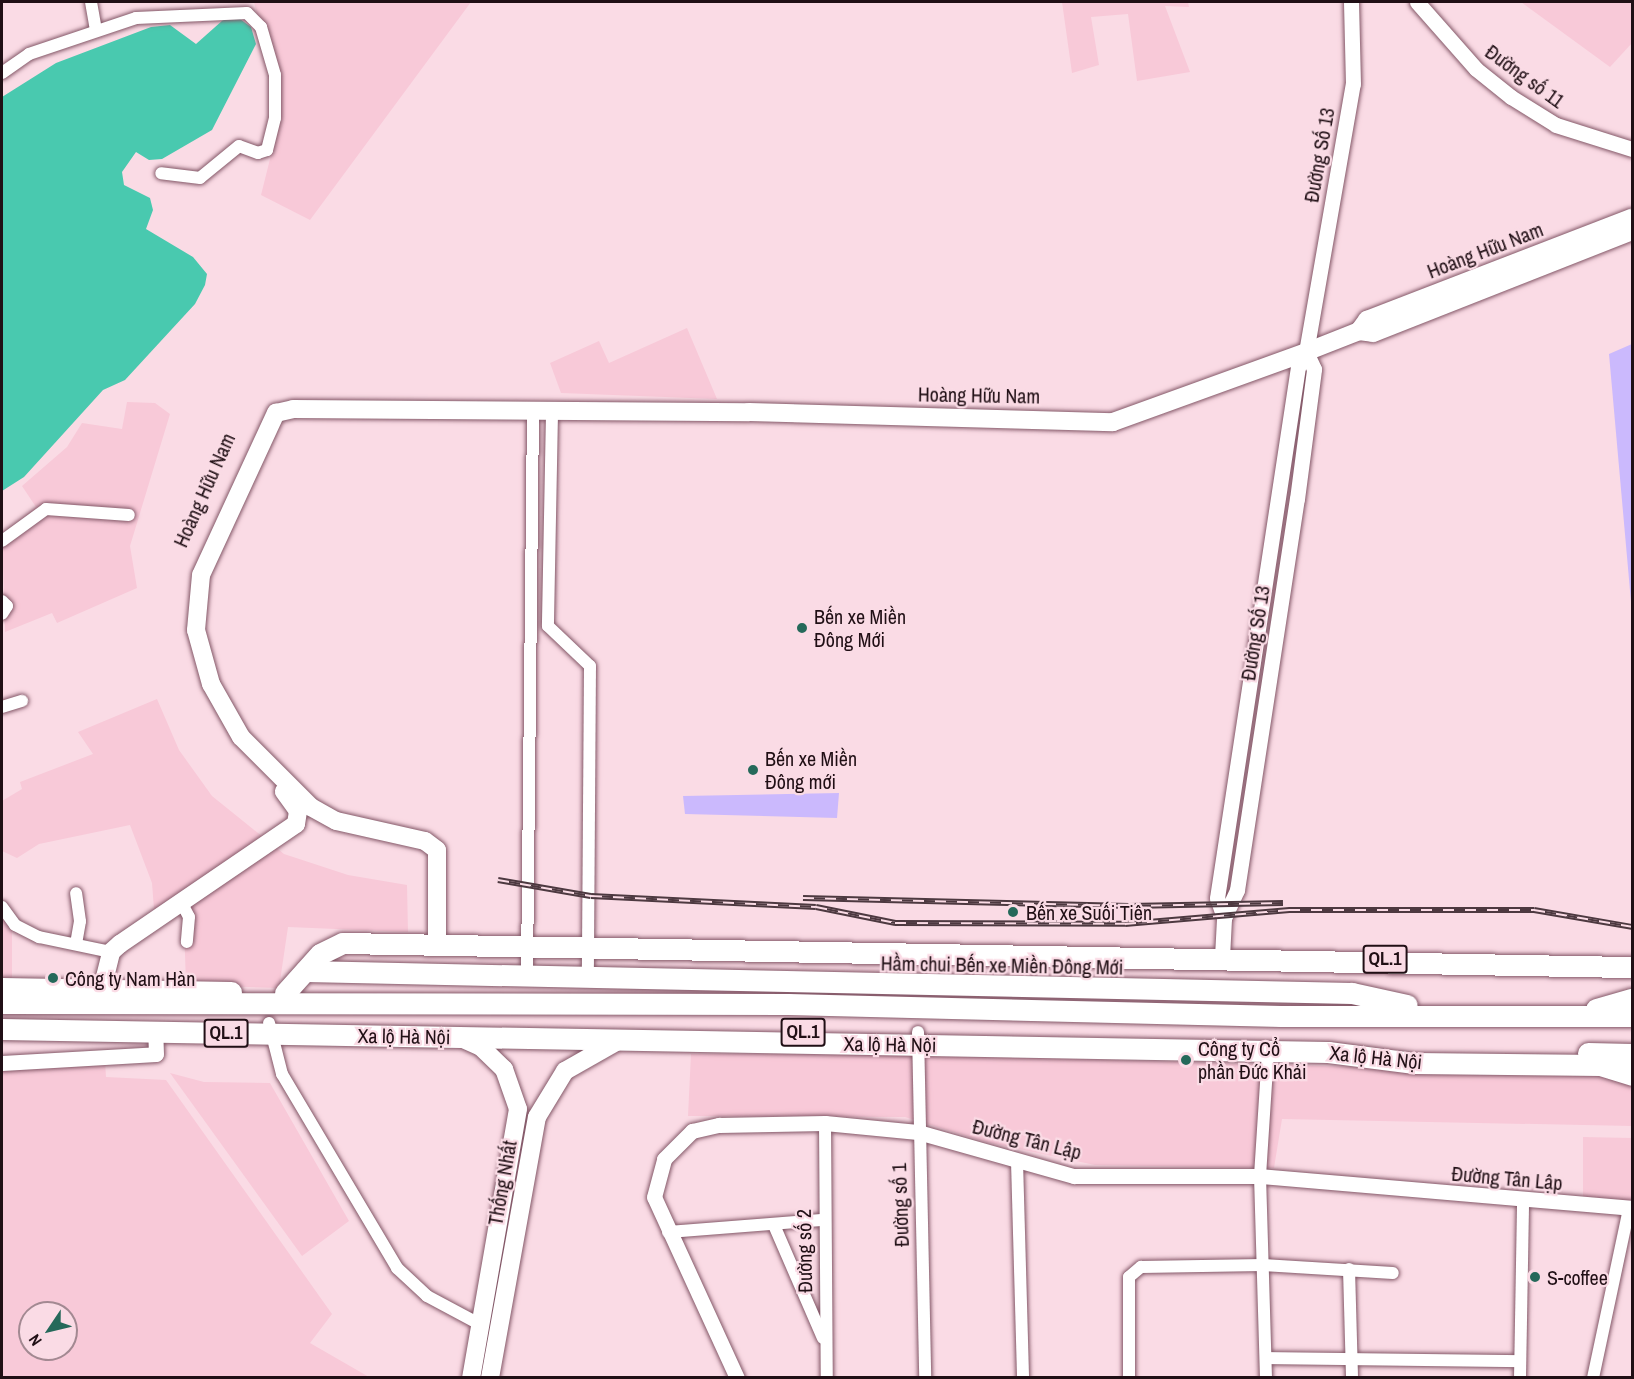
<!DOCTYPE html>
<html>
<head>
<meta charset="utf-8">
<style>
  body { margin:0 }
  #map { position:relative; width:1634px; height:1379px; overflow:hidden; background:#fadbe5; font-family:"Archivo Narrow",sans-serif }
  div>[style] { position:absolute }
  .built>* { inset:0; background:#f8c9d8 }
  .green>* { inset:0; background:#cbb9fd }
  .water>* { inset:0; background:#49c9af }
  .roads { filter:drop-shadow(0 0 2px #835767) drop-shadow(0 0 2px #835767) }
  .minor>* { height:12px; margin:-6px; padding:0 6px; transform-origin:6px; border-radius:6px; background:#fff }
  .tertiary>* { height:15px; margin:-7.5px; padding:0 7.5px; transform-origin:7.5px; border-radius:7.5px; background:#fff }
  .secondary>* { height:18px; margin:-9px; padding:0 9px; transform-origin:9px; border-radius:9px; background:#fff }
  .trunk>* { height:21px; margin:-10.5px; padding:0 10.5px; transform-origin:10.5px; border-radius:10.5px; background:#fff }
  .rail>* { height:6px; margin-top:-3px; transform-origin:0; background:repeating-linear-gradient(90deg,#fadbe5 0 11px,#4d3940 0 22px); box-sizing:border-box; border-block:2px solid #4d3940 }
  .dots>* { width:16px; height:16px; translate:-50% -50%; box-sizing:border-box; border:3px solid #fadbe5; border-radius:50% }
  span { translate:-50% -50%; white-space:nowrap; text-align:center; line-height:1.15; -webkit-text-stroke:4.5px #fadbe5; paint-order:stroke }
  .shield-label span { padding:2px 4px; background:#fadbe5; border:2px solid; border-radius:4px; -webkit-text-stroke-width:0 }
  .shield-label { font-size:18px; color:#200f15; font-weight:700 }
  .street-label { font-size:20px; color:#200f15 }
  .poi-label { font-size:20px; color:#200f15 }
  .left { translate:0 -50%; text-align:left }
  .frame { position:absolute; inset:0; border:3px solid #200f15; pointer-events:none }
  .north { position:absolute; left:18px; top:1301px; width:60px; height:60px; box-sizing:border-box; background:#fadbe5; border:2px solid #a38992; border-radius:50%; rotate:235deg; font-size:16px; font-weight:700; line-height:24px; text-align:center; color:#200f15 }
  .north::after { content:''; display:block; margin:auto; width:21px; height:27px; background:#25695a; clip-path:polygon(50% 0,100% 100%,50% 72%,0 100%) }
</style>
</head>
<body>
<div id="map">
  <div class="built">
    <i style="clip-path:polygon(254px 2px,471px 2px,310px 220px,261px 195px,281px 115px)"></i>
    <i style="clip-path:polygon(1062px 2px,1188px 2px,1189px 7px,1165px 6px,1190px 72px,1137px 81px,1128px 14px,1091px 17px,1099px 65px,1072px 73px)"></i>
    <i style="clip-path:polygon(1521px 2px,1632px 2px,1632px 43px,1610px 67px)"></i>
    <i style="clip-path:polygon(687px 328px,717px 399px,561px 393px,550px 363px,599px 341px,609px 363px)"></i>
    <i style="clip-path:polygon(127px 402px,155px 403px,170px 414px,130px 546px,137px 588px,57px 623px,52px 613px,5px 632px,2px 534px,36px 507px,22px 486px,67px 447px,82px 423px,122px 429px)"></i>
    <i style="clip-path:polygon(157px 699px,179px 750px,212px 796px,284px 854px,348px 875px,407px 885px,408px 932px,288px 927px,279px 988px,186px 985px,184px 923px,180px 914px,155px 922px,152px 883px,130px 825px,39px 844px,17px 858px,2px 851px,2px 801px,22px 789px,20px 782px,93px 754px,78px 732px)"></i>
    <i style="clip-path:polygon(2px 912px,12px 928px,12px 984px,2px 984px)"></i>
    <i style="clip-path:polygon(691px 1054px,898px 1054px,1599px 1074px,1632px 1081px,1632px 1126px,1282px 1119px,1274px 1168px,1095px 1165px,986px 1142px,905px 1117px,688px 1116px)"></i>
    <i style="clip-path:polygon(evenodd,105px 1061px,106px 1077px,166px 1080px,332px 1314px,310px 1343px,369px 1377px,2px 1378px,2px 1066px,105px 1061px,30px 1313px,66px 1313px,66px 1349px,30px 1349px,30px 1313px)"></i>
    <i style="clip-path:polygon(170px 1073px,204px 1082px,270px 1083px,349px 1221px,302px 1256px)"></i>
    <i style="clip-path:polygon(1583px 1137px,1632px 1138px,1632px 1202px,1583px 1201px)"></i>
  </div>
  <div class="green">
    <i style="clip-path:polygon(1632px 344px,1632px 613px,1609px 354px)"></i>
    <i style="clip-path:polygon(839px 793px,837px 818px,685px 814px,683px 796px)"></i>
  </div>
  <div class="water">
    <i style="clip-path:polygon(240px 19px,251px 27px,256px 44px,212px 130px,162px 159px,149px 160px,136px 152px,122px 172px,124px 185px,150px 198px,153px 210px,146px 229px,193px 257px,207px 274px,205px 285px,195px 304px,125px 380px,103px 390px,24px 477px,2px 491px,2px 97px,56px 63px,151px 27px,170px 25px,196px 44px,223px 20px)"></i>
  </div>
  <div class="roads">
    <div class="minor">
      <i style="left:91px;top:2px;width:29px;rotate:80deg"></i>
      <i style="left:2px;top:73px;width:33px;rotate:-35deg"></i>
      <i style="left:29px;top:54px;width:113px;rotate:-18.6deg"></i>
      <i style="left:136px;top:18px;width:111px;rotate:-2.6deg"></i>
      <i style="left:247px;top:13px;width:20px;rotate:45deg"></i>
      <i style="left:261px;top:27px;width:50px;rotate:73.7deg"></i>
      <i style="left:275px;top:75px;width:43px;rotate:90deg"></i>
      <i style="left:275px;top:118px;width:33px;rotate:104deg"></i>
      <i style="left:267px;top:150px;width:9px;rotate:162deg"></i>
      <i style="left:258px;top:153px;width:20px;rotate:-160deg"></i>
      <i style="left:239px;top:146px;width:50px;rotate:140.6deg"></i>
      <i style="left:200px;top:178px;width:39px;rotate:-173deg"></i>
      <i style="left:552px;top:413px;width:213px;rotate:91.1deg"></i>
      <i style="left:548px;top:626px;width:58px;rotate:43.6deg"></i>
      <i style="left:590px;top:666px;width:309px;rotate:90.4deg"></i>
      <i style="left:2px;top:541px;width:54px;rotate:-36deg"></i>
      <i style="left:46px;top:509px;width:83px;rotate:4.1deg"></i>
      <i style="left:2px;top:601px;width:7px;rotate:45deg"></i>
      <i style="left:7px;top:606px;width:9px;rotate:122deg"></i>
      <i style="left:2px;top:707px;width:21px;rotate:-17deg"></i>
      <i style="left:180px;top:900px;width:19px;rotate:62deg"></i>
      <i style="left:189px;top:917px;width:25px;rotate:95deg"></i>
      <i style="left:2px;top:907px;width:22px;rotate:54deg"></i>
      <i style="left:15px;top:925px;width:27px;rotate:27deg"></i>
      <i style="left:39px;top:937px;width:74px;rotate:11.8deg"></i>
      <i style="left:76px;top:944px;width:23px;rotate:-80deg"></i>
      <i style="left:80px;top:921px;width:28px;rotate:-98deg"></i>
      <i style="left:527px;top:973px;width:560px;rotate:-89.39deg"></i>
      <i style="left:269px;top:1023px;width:53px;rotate:75.7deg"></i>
      <i style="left:282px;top:1074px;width:226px;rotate:59.3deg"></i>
      <i style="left:397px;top:1268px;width:41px;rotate:43deg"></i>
      <i style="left:427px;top:1296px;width:61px;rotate:28.2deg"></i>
      <i style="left:918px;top:1032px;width:346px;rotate:88.8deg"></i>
      <i style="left:825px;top:1123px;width:255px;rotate:89.6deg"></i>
      <i style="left:1017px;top:1161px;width:217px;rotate:88.4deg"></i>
      <i style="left:774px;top:1225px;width:123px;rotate:66.6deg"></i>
      <i style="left:668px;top:1232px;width:154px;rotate:-4.5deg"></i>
      <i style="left:1349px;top:1269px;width:109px;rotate:88.4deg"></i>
      <i style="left:1267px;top:1358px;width:253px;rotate:0.7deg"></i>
      <i style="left:1129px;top:1378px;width:101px;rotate:-90deg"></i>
      <i style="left:1129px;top:1277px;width:16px;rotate:-40deg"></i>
      <i style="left:1141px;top:1267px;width:122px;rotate:-0.9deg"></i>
      <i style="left:1263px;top:1265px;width:130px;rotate:3.5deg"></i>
      <i style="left:1266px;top:1378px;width:202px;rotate:-91.7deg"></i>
      <i style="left:1260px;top:1176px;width:125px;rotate:-86.3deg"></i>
      <i style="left:1520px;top:1378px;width:177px;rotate:-89deg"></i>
      <i style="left:1593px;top:1378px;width:174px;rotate:-78deg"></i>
    </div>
    <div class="tertiary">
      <i style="left:1417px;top:2px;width:89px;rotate:48.6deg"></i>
      <i style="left:1476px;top:69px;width:45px;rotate:38.7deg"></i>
      <i style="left:1511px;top:97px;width:53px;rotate:31.9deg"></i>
      <i style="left:1556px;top:125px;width:80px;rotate:17.5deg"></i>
      <i style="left:1224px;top:918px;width:31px;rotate:-65deg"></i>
      <i style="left:1237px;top:890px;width:396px;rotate:-81.3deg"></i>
      <i style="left:1297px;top:499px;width:131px;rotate:-82.5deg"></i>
      <i style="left:1314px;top:369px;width:19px;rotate:-115deg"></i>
      <i style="left:1222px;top:957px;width:39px;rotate:-87deg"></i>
      <i style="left:1224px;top:918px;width:21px;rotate:-109deg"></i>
      <i style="left:1217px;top:898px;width:537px;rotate:-81.33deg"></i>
      <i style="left:1298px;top:367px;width:17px;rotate:-62deg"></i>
      <i style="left:1306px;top:352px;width:272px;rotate:-80.1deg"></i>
      <i style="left:1353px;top:84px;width:82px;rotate:-91.4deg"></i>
      <i style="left:2px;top:1063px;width:154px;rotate:-3.3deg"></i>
      <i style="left:156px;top:1054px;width:23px;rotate:-92deg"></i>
      <i style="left:737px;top:1378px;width:199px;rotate:-114.6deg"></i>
      <i style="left:654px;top:1197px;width:39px;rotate:-75deg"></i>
      <i style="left:664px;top:1159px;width:40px;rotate:-45deg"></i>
      <i style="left:692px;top:1131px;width:28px;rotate:-13deg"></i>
      <i style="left:719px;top:1125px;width:106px;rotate:-1.1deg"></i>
      <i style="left:825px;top:1123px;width:93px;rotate:5.5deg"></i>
      <i style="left:918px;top:1132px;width:162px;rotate:15.8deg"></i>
      <i style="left:1074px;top:1176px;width:186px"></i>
      <i style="left:1260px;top:1176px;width:373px;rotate:4.9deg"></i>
    </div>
    <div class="secondary">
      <i style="left:1359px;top:331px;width:14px;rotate:8deg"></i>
      <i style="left:1373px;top:333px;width:278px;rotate:-21.5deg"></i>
      <i style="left:437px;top:943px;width:93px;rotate:-90deg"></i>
      <i style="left:437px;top:850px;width:15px;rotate:-143deg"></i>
      <i style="left:425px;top:841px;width:91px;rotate:-167.3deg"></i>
      <i style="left:336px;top:821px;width:29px;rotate:-151deg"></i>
      <i style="left:311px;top:807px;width:99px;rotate:-135deg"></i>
      <i style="left:241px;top:737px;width:61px;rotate:-119.5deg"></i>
      <i style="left:211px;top:684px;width:56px;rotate:-105.5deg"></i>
      <i style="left:196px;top:630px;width:55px;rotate:-84.8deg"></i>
      <i style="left:201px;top:575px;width:179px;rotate:-65.2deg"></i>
      <i style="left:276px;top:413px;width:17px;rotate:-13deg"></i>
      <i style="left:293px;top:409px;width:456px;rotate:0.4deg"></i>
      <i style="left:749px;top:412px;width:364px;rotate:1.6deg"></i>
      <i style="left:1113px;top:422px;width:205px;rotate:-19.9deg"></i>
      <i style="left:1306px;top:352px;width:57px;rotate:-21.6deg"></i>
      <i style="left:1359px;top:331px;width:14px;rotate:-54deg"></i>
      <i style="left:1367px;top:320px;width:284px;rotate:-21.1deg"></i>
      <i style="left:102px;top:989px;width:38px;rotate:-76deg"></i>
      <i style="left:111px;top:952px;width:12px;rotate:-42deg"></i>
      <i style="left:120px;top:944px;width:213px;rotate:-34.3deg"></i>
      <i style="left:296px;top:824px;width:13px;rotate:-81deg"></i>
      <i style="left:298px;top:811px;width:24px;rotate:-126deg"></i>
      <i style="left:461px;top:1038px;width:22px;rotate:24deg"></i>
      <i style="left:481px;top:1047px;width:32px;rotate:44deg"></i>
      <i style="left:504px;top:1069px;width:42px;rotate:70.7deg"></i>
      <i style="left:518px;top:1109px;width:273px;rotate:99.9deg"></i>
      <i style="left:490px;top:1378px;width:265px;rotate:-79.8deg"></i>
      <i style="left:537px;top:1117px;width:54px;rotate:-58.7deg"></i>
      <i style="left:565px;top:1071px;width:59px;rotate:-29.6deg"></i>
    </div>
    <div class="trunk">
      <i style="left:305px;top:971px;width:1047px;rotate:1.2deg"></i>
      <i style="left:1352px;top:993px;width:56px;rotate:12.3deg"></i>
      <i style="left:2px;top:988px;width:229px;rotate:1deg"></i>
      <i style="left:285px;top:993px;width:52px;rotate:-48.1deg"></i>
      <i style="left:320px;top:954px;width:25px;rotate:-26deg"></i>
      <i style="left:343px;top:943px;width:1289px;rotate:1.07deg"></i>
      <i style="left:2px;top:1003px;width:786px;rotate:0.07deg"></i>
      <i style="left:788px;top:1004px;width:493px;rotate:1.4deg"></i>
      <i style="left:1281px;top:1016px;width:351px"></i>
      <i style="left:1596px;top:1009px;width:37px;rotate:-16deg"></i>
      <i style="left:2px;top:1029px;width:1326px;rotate:0.99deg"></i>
      <i style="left:1328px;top:1052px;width:87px;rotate:7.3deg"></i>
      <i style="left:1414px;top:1063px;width:186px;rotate:0.6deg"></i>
      <i style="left:1600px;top:1065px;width:34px;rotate:17deg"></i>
      <i style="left:1588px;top:1053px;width:44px;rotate:1.3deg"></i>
    </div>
  </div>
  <div class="rail">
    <i style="left:498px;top:880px;width:94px;rotate:9.8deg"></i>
    <i style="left:591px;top:896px;width:225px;rotate:2.8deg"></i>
    <i style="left:816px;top:907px;width:81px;rotate:11.4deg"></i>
    <i style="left:895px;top:923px;width:230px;rotate:0.2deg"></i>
    <i style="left:1125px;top:924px;width:165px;rotate:-4.9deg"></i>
    <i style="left:1289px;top:910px;width:245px"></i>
    <i style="left:1534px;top:910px;width:99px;rotate:9.8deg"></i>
    <i style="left:803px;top:898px;width:326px;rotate:1.4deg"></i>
    <i style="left:1129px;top:906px;width:154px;rotate:-1.1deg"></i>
  </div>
  <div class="dots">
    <i style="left:802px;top:628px;background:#25695a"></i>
    <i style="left:753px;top:770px;background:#25695a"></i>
    <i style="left:1013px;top:912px;background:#25695a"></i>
    <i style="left:53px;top:978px;background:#25695a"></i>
    <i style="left:1186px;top:1060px;background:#25695a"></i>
    <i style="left:1535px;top:1277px;background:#25695a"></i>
  </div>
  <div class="shield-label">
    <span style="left:1385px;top:959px">QL.1</span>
    <span style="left:803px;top:1032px">QL.1</span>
    <span style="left:226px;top:1033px">QL.1</span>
  </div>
  <div class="street-label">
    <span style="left:1525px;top:76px;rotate:36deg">Đường số 11</span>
    <span style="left:1319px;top:155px;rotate:-80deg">Đường Số 13</span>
    <span style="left:1485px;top:250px;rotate:-21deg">Hoàng Hữu Nam</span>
    <span style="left:979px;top:395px;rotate:1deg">Hoàng Hữu Nam</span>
    <span style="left:204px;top:490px;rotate:-66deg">Hoàng Hữu Nam</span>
    <span style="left:1255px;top:633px;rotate:-81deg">Đường Số 13</span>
    <span style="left:1002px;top:965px;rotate:1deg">Hầm chui Bến xe Miền Đông Mới</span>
    <span style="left:404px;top:1036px;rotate:1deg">Xa lộ Hà Nội</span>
    <span style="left:890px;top:1044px;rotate:1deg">Xa lộ Hà Nội</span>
    <span style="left:1376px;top:1057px;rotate:6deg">Xa lộ Hà Nội</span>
    <span style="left:1027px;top:1139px;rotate:14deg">Đường Tân Lập</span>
    <span style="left:1507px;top:1178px;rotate:5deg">Đường Tân Lập</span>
    <span style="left:502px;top:1183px;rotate:-80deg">Thống Nhất</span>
    <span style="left:900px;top:1205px;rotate:-92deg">Đường số 1</span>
    <span style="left:804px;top:1251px;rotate:-91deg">Đường số 2</span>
  </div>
  <div class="poi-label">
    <span class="left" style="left:814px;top:628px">Bến xe Miền<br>Đông Mới</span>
    <span class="left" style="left:765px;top:770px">Bến xe Miền<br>Đông mới</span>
    <span class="left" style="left:1026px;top:912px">Bến xe Suối Tiên</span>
    <span class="left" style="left:65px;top:978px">Công ty Nam Hàn</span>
    <span class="left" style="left:1198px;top:1060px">Công ty Cổ<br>phần Đức Khải</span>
    <span class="left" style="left:1547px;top:1277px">S-coffee</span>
  </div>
  <div class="frame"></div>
  <div class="north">N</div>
</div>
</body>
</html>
